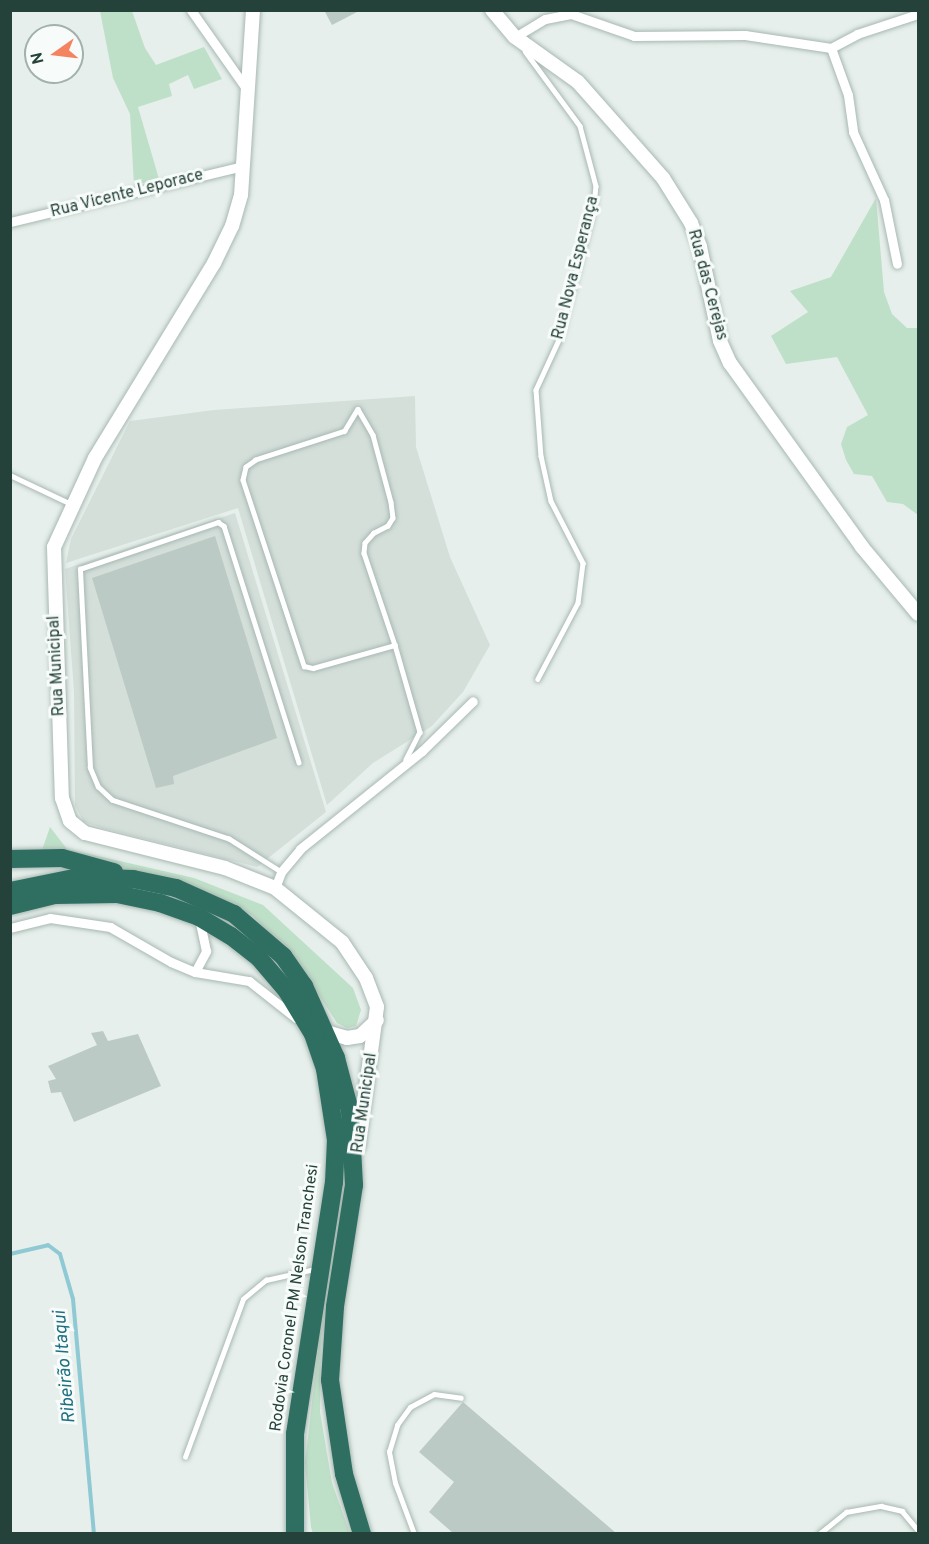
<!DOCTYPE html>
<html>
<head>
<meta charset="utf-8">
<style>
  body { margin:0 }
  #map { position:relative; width:929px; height:1544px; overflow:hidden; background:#e6efeb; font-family:Overpass,sans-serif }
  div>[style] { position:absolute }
  .built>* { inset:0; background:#d4dfda }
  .green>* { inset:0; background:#bfe0c8 }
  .stream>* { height:4px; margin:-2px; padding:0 2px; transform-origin:2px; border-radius:2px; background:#8ec9d4 }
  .building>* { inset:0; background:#bbcac4 }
  .roads { filter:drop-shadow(0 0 2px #a8b8b2) drop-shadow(0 0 2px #a8b8b2) }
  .lane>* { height:4.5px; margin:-2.25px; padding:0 2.25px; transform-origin:2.25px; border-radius:2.25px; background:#fff }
  .street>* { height:9px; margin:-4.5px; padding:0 4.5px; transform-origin:4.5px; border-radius:4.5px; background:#fff }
  .secondary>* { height:14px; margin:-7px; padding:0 7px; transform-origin:7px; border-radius:7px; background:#fff }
  .highway>* { height:18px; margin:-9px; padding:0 9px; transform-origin:9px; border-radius:9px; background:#2f6f62 }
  span { translate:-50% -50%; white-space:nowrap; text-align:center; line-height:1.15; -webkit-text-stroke:6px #f7fbf9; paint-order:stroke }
  .street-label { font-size:16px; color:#24423a }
  .water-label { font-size:18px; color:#1c6f80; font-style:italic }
  .frame { position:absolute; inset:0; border:12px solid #24423a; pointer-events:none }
  .north { position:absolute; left:24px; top:24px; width:60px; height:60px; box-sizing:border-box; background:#f7fbf9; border:2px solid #a3b1ad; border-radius:50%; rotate:256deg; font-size:16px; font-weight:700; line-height:24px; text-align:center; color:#24423a }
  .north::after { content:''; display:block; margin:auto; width:21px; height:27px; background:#f4845f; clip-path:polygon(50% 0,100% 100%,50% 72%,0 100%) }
</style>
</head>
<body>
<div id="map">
  <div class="built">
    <i style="clip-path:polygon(415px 396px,416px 447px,450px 557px,490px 645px,463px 692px,432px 726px,373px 763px,327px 805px,238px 508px,66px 563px,71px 539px,130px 421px,214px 410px)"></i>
    <i style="clip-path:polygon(235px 513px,326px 812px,257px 867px,103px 828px,84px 822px,75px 806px,74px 692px,65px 569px)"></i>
  </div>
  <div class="green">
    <i style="clip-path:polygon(100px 11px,132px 11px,145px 48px,156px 65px,204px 47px,222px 79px,194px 89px,188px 75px,169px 84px,172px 96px,138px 107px,159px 179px,134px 185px,130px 114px,113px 78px)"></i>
    <i style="clip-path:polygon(876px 198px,884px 292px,892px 314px,907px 328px,918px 328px,918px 515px,903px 504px,887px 502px,872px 476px,854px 474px,846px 460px,841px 444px,847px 427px,868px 415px,837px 357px,786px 364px,771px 336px,808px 312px,790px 291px,831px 277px)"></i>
    <i style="clip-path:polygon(50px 827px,67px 849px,194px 878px,263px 905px,353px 988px,361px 1010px,356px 1026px,347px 1028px,337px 1023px,299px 964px,253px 916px,193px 886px,42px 850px)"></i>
    <i style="clip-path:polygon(321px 1324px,320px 1412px,332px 1483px,350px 1533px,313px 1534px,311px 1527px,305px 1463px)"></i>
  </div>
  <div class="stream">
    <i style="left:10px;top:1254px;width:39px;rotate:-13deg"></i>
    <i style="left:48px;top:1245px;width:15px;rotate:37deg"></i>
    <i style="left:60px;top:1254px;width:47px;rotate:73.9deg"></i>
    <i style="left:73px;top:1299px;width:236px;rotate:84.9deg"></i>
  </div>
  <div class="building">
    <i style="clip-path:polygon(324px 10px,361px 10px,332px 25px)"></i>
    <i style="clip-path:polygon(215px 536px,277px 738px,173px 776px,174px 784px,156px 788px,92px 578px)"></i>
    <i style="clip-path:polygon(103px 1031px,108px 1041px,138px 1034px,161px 1086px,74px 1122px,61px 1092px,51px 1093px,48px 1081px,56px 1079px,48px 1066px,97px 1045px,91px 1033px)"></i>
    <i style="clip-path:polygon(463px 1402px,616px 1533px,453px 1533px,429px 1512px,454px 1482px,419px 1452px)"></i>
  </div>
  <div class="roads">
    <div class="lane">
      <i style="left:525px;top:51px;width:93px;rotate:53.7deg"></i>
      <i style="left:580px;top:126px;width:62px;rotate:75.1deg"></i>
      <i style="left:596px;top:186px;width:20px;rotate:96deg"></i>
      <i style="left:594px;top:206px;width:138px;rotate:104.6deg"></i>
      <i style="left:559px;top:340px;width:55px;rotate:114.7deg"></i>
      <i style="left:536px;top:390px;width:66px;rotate:85.7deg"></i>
      <i style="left:541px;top:456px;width:46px;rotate:77.5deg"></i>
      <i style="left:551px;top:501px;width:70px;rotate:62.7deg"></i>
      <i style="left:583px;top:563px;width:40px;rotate:97.1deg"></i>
      <i style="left:578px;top:603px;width:86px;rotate:117.8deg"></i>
      <i style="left:358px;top:409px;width:26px;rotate:121deg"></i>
      <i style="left:345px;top:431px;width:94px;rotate:162deg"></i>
      <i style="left:256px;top:460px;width:12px;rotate:145deg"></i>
      <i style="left:246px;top:467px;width:13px;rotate:103deg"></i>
      <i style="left:243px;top:480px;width:196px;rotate:71.8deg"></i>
      <i style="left:304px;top:666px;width:9px;rotate:13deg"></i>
      <i style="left:313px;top:668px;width:85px;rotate:-15.7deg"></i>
      <i style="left:395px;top:645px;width:91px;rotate:74deg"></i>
      <i style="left:420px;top:732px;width:31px;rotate:117deg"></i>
      <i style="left:358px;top:409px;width:30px;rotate:60deg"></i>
      <i style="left:373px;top:435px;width:69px;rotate:75deg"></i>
      <i style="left:391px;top:502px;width:16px;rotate:83deg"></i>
      <i style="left:393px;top:518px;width:9px;rotate:122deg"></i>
      <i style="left:388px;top:526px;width:16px;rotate:153deg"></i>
      <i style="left:374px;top:533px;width:13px;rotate:132deg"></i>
      <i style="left:365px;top:543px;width:10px;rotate:96deg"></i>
      <i style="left:364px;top:553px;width:97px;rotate:71.4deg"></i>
      <i style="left:10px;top:475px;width:68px;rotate:25.4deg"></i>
      <i style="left:281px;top:872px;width:62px;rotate:-147.6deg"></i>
      <i style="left:229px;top:839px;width:123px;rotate:-161.6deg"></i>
      <i style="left:112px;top:800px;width:19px;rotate:-137deg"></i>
      <i style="left:98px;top:787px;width:21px;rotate:-113deg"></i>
      <i style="left:90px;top:768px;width:199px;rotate:-92.9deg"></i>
      <i style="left:80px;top:569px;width:146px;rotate:-18.8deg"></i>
      <i style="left:218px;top:522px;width:7px;rotate:34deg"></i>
      <i style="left:224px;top:526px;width:248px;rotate:72.4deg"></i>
      <i style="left:185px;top:1457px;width:168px;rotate:-69.8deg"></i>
      <i style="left:243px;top:1299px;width:30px;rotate:-40deg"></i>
      <i style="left:266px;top:1280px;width:50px;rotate:-12.7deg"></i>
      <i style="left:414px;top:1534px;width:54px;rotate:-110.4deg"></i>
      <i style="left:395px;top:1483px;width:32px;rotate:-101deg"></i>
      <i style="left:389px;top:1452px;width:28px;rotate:-73deg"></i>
      <i style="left:397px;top:1425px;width:22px;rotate:-54deg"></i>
      <i style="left:410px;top:1407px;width:27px;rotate:-28deg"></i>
      <i style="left:434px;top:1394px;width:27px;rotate:8deg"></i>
      <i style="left:819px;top:1534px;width:35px;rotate:-39deg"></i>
      <i style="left:846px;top:1512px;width:36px;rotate:-10deg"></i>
      <i style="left:881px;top:1506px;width:22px;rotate:13deg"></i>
      <i style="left:902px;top:1511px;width:25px;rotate:50deg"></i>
    </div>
    <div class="street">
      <i style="left:191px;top:10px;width:99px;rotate:54.9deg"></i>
      <i style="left:515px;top:37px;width:35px;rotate:-31deg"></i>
      <i style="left:545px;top:19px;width:26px;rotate:-11deg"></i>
      <i style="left:571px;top:14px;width:67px;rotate:19.2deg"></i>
      <i style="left:634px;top:36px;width:111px;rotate:-0.5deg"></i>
      <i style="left:745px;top:35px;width:87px;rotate:8.6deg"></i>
      <i style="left:831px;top:48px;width:50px;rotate:70.1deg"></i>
      <i style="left:848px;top:95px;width:37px;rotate:82deg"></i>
      <i style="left:853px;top:132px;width:75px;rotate:65.5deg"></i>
      <i style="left:884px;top:200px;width:65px;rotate:78.5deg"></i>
      <i style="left:831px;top:48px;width:30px;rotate:-28deg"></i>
      <i style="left:857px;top:34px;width:64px;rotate:-18.2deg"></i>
      <i style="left:10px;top:222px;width:240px;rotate:-13.5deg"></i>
      <i style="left:275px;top:888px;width:17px;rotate:-69deg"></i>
      <i style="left:281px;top:872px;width:30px;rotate:-50deg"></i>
      <i style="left:300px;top:849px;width:156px;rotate:-38.8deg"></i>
      <i style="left:422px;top:751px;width:71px;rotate:-44.4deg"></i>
      <i style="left:10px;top:928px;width:41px;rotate:-14deg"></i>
      <i style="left:50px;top:918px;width:61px;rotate:8.5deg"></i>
      <i style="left:110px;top:927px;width:70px;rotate:29.8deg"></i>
      <i style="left:171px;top:962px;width:26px;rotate:23deg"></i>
      <i style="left:195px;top:972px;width:55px;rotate:9.5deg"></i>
      <i style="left:249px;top:981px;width:60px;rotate:38.2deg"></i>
      <i style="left:195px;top:972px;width:24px;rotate:-62deg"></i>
      <i style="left:206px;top:951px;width:34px;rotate:-102deg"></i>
    </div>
    <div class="secondary">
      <i style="left:253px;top:10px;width:185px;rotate:93.7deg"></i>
      <i style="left:241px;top:195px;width:32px;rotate:106deg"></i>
      <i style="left:232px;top:226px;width:41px;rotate:115.9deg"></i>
      <i style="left:214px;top:263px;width:228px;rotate:121.4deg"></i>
      <i style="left:95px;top:458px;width:98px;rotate:114.7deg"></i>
      <i style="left:54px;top:547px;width:251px;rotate:88.2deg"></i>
      <i style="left:62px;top:798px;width:24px;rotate:71deg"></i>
      <i style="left:70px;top:821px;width:19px;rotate:39deg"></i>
      <i style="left:85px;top:833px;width:144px;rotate:14deg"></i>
      <i style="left:225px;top:868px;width:54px;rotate:21.8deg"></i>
      <i style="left:275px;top:888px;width:86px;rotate:38.9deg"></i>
      <i style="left:342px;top:942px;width:43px;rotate:56.3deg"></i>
      <i style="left:366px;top:978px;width:31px;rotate:69deg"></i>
      <i style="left:377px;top:1007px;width:141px;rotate:97.7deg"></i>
      <i style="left:492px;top:10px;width:35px;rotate:50deg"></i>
      <i style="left:515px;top:37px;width:77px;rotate:35.5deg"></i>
      <i style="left:578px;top:82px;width:128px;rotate:48.5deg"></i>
      <i style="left:663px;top:178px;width:53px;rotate:58.1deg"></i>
      <i style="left:691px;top:223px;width:26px;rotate:69deg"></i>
      <i style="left:700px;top:247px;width:96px;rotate:78deg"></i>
      <i style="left:720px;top:341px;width:24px;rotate:66deg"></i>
      <i style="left:730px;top:363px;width:226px;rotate:54.3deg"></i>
      <i style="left:862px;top:547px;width:87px;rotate:50.1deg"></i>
      <i style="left:326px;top:1032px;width:22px;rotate:16deg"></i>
      <i style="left:347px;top:1038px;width:13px;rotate:-9deg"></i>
      <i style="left:360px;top:1036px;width:23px;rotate:-43deg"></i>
    </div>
    <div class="highway">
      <i style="left:10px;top:859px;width:52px;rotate:-1.1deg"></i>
      <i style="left:62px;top:858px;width:54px;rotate:15.1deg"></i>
      <i style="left:10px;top:891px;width:70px;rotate:-11.5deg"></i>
      <i style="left:79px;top:877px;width:54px;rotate:2.1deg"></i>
      <i style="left:133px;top:879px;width:44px;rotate:11.8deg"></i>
      <i style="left:176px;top:888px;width:64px;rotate:24.1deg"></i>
      <i style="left:234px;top:914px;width:65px;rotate:40.6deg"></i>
      <i style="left:283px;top:956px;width:37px;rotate:55deg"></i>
      <i style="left:304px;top:986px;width:79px;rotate:66deg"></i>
      <i style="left:336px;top:1058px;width:55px;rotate:75.2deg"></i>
      <i style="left:350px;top:1111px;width:74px;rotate:86.9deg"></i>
      <i style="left:354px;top:1185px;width:123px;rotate:98.9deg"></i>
      <i style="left:335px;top:1307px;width:73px;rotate:93.9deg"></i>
      <i style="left:330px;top:1380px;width:95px;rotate:81.5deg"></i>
      <i style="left:344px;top:1474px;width:63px;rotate:73.3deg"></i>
      <i style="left:10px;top:906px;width:46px;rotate:-13.7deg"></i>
      <i style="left:55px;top:895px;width:62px;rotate:-0.9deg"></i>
      <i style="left:117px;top:894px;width:44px;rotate:11.8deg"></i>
      <i style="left:160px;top:903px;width:41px;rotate:19.7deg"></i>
      <i style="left:199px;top:917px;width:37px;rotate:31deg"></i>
      <i style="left:231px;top:936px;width:36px;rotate:38deg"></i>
      <i style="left:259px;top:958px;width:43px;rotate:49.7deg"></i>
      <i style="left:287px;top:991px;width:50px;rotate:58.8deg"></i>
      <i style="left:313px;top:1034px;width:37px;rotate:71deg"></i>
      <i style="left:325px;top:1069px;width:72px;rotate:81.2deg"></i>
      <i style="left:336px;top:1140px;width:42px;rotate:92.7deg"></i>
      <i style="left:334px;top:1182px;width:255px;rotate:98.8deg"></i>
      <i style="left:295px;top:1434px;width:100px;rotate:90deg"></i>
    </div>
  </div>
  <div class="street-label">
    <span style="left:127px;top:194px;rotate:-14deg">Rua Vicente Leporace</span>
    <span style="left:576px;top:268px;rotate:-76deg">Rua Nova Esperança</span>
    <span style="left:707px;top:285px;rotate:75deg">Rua das Cerejas</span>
    <span style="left:57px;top:666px;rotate:-93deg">Rua Municipal</span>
    <span style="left:365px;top:1103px;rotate:-82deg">Rua Municipal</span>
    <span style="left:295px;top:1298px;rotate:-82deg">Rodovia Coronel PM Nelson Tranchesi</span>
  </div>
  <div class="water-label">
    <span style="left:66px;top:1367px;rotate:-95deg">Ribeirão Itaqui</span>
  </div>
  <div class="frame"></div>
  <div class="north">N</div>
</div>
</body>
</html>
